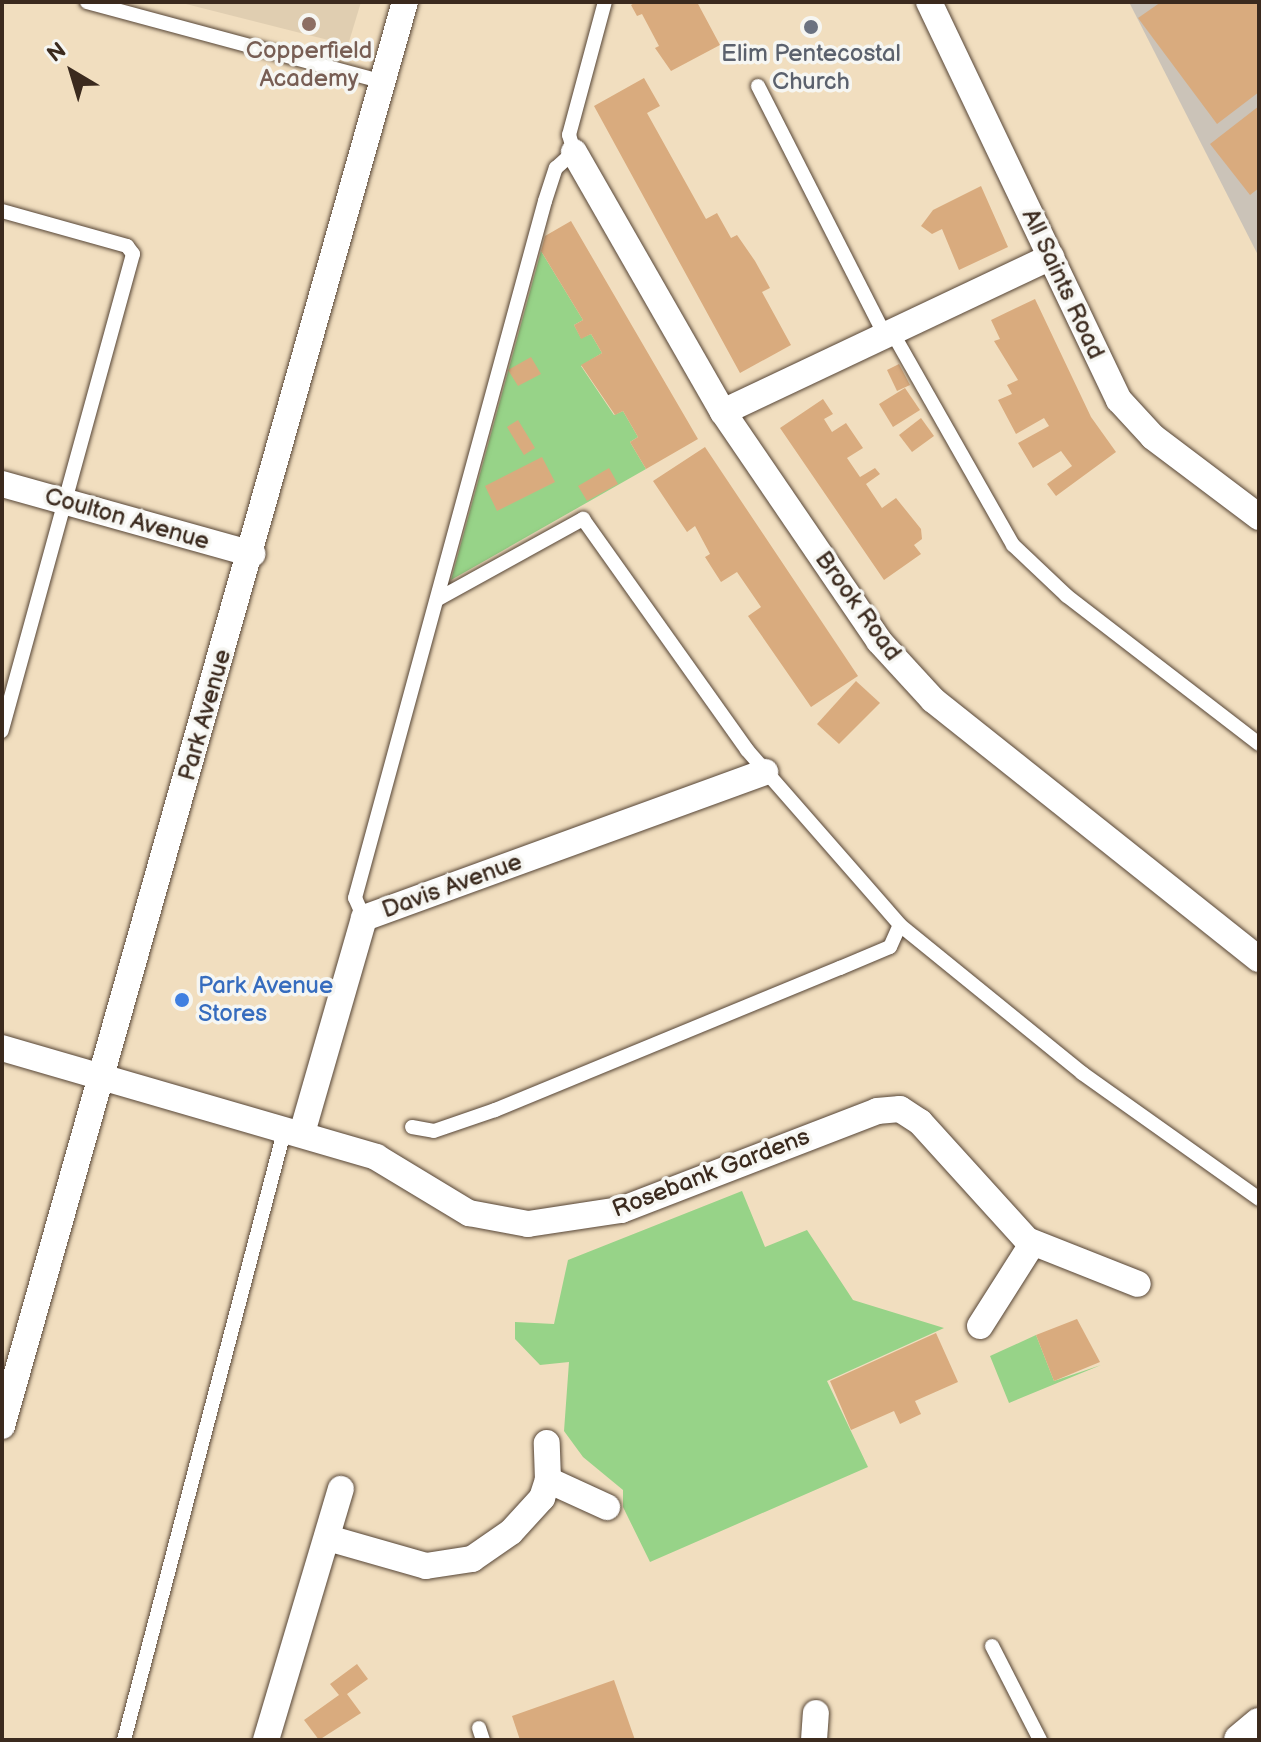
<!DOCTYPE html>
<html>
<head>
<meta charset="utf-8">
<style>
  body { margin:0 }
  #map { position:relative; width:1261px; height:1742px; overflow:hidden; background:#f1debf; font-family:"Balsamiq Sans",sans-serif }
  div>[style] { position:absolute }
  .built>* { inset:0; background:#e0ceb1 }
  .industrial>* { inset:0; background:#cbc3b8 }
  .green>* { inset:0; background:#97d388 }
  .building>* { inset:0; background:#d9ab7e }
  .roads { filter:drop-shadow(0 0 2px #564536) drop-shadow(0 0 2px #564536) }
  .service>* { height:14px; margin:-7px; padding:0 7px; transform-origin:7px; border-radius:7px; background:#fff }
  .minor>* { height:26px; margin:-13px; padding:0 13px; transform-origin:13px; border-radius:13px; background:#fff }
  .tertiary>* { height:32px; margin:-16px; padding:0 16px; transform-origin:16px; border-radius:16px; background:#fff }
  .dots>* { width:22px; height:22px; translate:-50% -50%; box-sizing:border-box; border:4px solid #f6f6f2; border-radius:50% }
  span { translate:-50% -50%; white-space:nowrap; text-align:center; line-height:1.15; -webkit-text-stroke:7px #f6f6f2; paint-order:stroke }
  .education-label { font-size:24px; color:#785e54 }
  .worship-label { font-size:24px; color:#5b616d }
  .street-label { font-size:24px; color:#3b2a1e }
  .shop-label { font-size:24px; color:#366cbe }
  .left { translate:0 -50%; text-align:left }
  .frame { position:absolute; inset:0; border:4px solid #3b2a1e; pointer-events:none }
  .north { position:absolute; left:32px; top:32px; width:80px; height:80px; -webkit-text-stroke:6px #f6f6f2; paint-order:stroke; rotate:322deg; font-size:22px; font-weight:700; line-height:32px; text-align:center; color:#3b2a1e }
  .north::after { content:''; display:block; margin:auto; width:28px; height:36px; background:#3b2a1e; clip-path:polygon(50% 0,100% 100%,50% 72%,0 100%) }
</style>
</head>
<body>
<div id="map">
  <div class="built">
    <i style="clip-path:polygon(178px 2px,361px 2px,348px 45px)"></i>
  </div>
  <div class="industrial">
    <i style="clip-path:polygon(1259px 2px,1259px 257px,1130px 4px)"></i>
  </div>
  <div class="green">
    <i style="clip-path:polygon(541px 251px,583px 320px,574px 325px,581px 338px,591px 334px,602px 353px,581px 366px,614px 415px,623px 411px,638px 437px,630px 442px,646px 469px,451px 580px)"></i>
    <i style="clip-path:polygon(742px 1191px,765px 1247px,807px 1230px,853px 1300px,944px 1328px,827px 1381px,868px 1467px,650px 1562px,623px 1507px,623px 1490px,583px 1457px,564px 1431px,569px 1362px,540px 1365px,515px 1339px,515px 1322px,554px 1324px,568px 1260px)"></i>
    <i style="clip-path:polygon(1036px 1335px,1054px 1381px,1101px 1365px,1009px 1403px,990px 1356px)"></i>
  </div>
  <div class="building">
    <i style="clip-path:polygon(636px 2px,697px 2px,720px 45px,671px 71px,655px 48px,659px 46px,642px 14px,637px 16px,631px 5px)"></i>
    <i style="clip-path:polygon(1161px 2px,1259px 2px,1259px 92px,1217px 124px,1138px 18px)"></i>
    <i style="clip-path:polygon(644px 78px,660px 106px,647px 113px,706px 219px,717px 213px,731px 238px,737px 235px,755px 261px,770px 288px,762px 292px,791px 345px,740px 373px,594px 106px)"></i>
    <i style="clip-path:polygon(1259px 106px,1259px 188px,1250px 195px,1210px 144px)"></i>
    <i style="clip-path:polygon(981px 186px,1008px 247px,959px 270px,942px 229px,932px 234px,921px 226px,933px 210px)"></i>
    <i style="clip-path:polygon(571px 221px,698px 439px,646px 469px,630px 442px,638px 437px,623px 411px,615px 415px,581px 365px,602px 353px,591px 334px,581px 339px,574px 325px,583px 320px,541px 251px,545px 236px)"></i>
    <i style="clip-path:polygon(1035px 299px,1091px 417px,1116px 452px,1056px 496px,1047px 484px,1072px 466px,1061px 451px,1033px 468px,1018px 443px,1049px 426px,1044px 418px,1016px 434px,998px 400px,1012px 394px,1007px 385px,1018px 380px,994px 341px,1000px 339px,991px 320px)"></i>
    <i style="clip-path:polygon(531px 357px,541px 374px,518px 386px,508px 370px)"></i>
    <i style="clip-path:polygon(899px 364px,910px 385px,897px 391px,887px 370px)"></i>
    <i style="clip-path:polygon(905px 388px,920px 410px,893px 427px,879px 404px)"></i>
    <i style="clip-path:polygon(823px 399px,833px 414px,824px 419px,832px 432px,846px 423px,863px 448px,847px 458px,860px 477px,875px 468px,880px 474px,866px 484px,882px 508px,896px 498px,921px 529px,922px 539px,914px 545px,921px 554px,884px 580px,780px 428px)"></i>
    <i style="clip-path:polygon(921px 418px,934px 436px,912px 452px,899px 435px)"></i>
    <i style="clip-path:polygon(518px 420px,535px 448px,524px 455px,507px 427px)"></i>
    <i style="clip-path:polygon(705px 447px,858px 676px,811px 707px,748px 616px,761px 607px,737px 572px,721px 582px,705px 557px,710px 554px,695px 526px,687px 532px,653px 481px)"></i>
    <i style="clip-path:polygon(542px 457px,555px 482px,497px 511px,485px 486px)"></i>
    <i style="clip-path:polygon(609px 468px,618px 484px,587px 501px,578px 486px)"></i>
    <i style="clip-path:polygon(856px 681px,880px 703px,839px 744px,817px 724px)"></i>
    <i style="clip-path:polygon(1077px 1319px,1100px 1362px,1054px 1381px,1036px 1335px)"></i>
    <i style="clip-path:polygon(936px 1333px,958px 1382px,915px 1401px,921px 1414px,900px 1424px,894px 1411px,851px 1430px,830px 1381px)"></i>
    <i style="clip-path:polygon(357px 1664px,368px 1679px,347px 1694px,361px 1713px,319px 1740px,304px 1720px,339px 1695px,330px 1684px)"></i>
    <i style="clip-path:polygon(614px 1680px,635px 1740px,520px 1740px,512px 1716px)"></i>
  </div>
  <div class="roads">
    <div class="service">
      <i style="left:87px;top:2px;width:307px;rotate:15.1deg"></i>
      <i style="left:758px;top:86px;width:280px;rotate:63deg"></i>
      <i style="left:2px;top:211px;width:130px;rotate:15.6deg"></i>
      <i style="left:127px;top:246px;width:10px;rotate:53deg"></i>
      <i style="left:133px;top:254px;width:495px;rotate:105.4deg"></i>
      <i style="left:892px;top:332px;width:245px;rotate:60.4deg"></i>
      <i style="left:1013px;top:545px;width:74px;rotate:43.4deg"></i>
      <i style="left:1067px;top:596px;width:242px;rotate:37.6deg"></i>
      <i style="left:438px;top:599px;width:166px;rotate:-28.9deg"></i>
      <i style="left:583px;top:519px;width:283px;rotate:54.6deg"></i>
      <i style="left:747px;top:750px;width:232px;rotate:48.8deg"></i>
      <i style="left:900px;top:925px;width:235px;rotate:39.1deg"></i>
      <i style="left:1082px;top:1073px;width:217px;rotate:35.4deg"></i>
      <i style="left:364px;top:918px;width:22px;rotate:-114deg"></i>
      <i style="left:355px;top:898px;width:722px;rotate:-74.75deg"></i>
      <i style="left:545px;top:201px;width:35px;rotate:-72deg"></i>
      <i style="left:556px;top:168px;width:24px;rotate:-42deg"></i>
      <i style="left:574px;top:152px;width:18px;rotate:-106deg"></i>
      <i style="left:569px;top:135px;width:138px;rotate:-74.9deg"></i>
      <i style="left:412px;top:1127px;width:22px;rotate:10deg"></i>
      <i style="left:434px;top:1131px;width:65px;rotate:-19deg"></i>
      <i style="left:495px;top:1110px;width:373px;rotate:-22.4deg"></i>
      <i style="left:840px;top:968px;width:54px;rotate:-22.8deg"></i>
      <i style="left:890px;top:947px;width:24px;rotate:-66deg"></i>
      <i style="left:992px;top:1646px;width:106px;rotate:62.9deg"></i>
      <i style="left:479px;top:1728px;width:13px;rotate:72deg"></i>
      <i style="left:124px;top:1740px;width:633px;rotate:-75.26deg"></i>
    </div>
    <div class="minor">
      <i style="left:929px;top:2px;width:441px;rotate:64.5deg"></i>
      <i style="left:1119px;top:400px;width:50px;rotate:47.4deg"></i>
      <i style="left:1153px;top:437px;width:133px;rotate:37deg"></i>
      <i style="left:574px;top:152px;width:300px;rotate:60.2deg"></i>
      <i style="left:723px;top:412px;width:277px;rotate:55.7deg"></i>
      <i style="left:879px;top:641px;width:80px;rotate:47.5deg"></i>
      <i style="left:933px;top:700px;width:416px;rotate:38.5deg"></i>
      <i style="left:723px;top:412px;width:363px;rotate:-25.3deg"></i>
      <i style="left:2px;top:484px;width:260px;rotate:15.6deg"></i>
      <i style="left:2px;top:1048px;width:390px;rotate:16.2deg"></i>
      <i style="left:376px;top:1157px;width:109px;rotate:31.1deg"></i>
      <i style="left:469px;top:1213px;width:60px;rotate:10.6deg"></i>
      <i style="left:528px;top:1224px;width:94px;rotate:-8.6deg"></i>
      <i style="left:621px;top:1210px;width:274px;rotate:-21.1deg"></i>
      <i style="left:877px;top:1111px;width:23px;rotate:-5deg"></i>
      <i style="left:900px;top:1109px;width:24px;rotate:33deg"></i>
      <i style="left:920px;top:1122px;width:159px;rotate:47.8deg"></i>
      <i style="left:1027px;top:1240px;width:119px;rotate:21.6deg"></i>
      <i style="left:302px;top:1133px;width:224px;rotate:-73.9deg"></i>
      <i style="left:364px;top:918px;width:427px;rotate:-20deg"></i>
      <i style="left:980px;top:1326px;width:97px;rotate:-57.6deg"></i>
      <i style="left:2px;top:1426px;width:1480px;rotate:-74.2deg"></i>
      <i style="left:548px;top:1480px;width:65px;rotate:24.6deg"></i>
      <i style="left:328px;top:1538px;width:102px;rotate:15.9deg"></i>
      <i style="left:426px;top:1566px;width:47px;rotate:-8.7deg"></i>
      <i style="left:472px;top:1559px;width:47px;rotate:-34.7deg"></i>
      <i style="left:511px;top:1532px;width:46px;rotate:-47.6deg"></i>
      <i style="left:542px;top:1498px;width:19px;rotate:-72deg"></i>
      <i style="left:548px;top:1480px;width:37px;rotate:-92deg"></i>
      <i style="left:266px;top:1740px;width:262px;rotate:-73.4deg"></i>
      <i style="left:814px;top:1740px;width:27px;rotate:-86deg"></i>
    </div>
    <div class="tertiary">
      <i style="left:1240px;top:1740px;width:25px;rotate:-40deg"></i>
    </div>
  </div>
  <div class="dots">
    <i style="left:309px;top:24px;background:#8d6e63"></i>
    <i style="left:811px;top:27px;background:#6b7280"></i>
    <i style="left:182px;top:1000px;background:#3f7fe0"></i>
  </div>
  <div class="education-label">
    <span style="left:309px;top:65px">Copperfield<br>Academy</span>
  </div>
  <div class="worship-label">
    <span style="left:811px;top:68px">Elim Pentecostal<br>Church</span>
  </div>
  <div class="street-label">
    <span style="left:1063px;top:284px;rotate:65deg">All Saints Road</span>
    <span style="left:127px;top:519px;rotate:16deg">Coulton Avenue</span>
    <span style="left:858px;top:606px;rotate:54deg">Brook Road</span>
    <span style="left:205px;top:715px;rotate:-74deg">Park Avenue</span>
    <span style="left:452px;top:886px;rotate:-20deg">Davis Avenue</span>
    <span style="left:711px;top:1173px;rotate:-21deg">Rosebank Gardens</span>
  </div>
  <div class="shop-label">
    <span class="left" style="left:198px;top:1000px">Park Avenue<br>Stores</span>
  </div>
  <div class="frame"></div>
  <div class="north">N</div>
</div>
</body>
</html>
